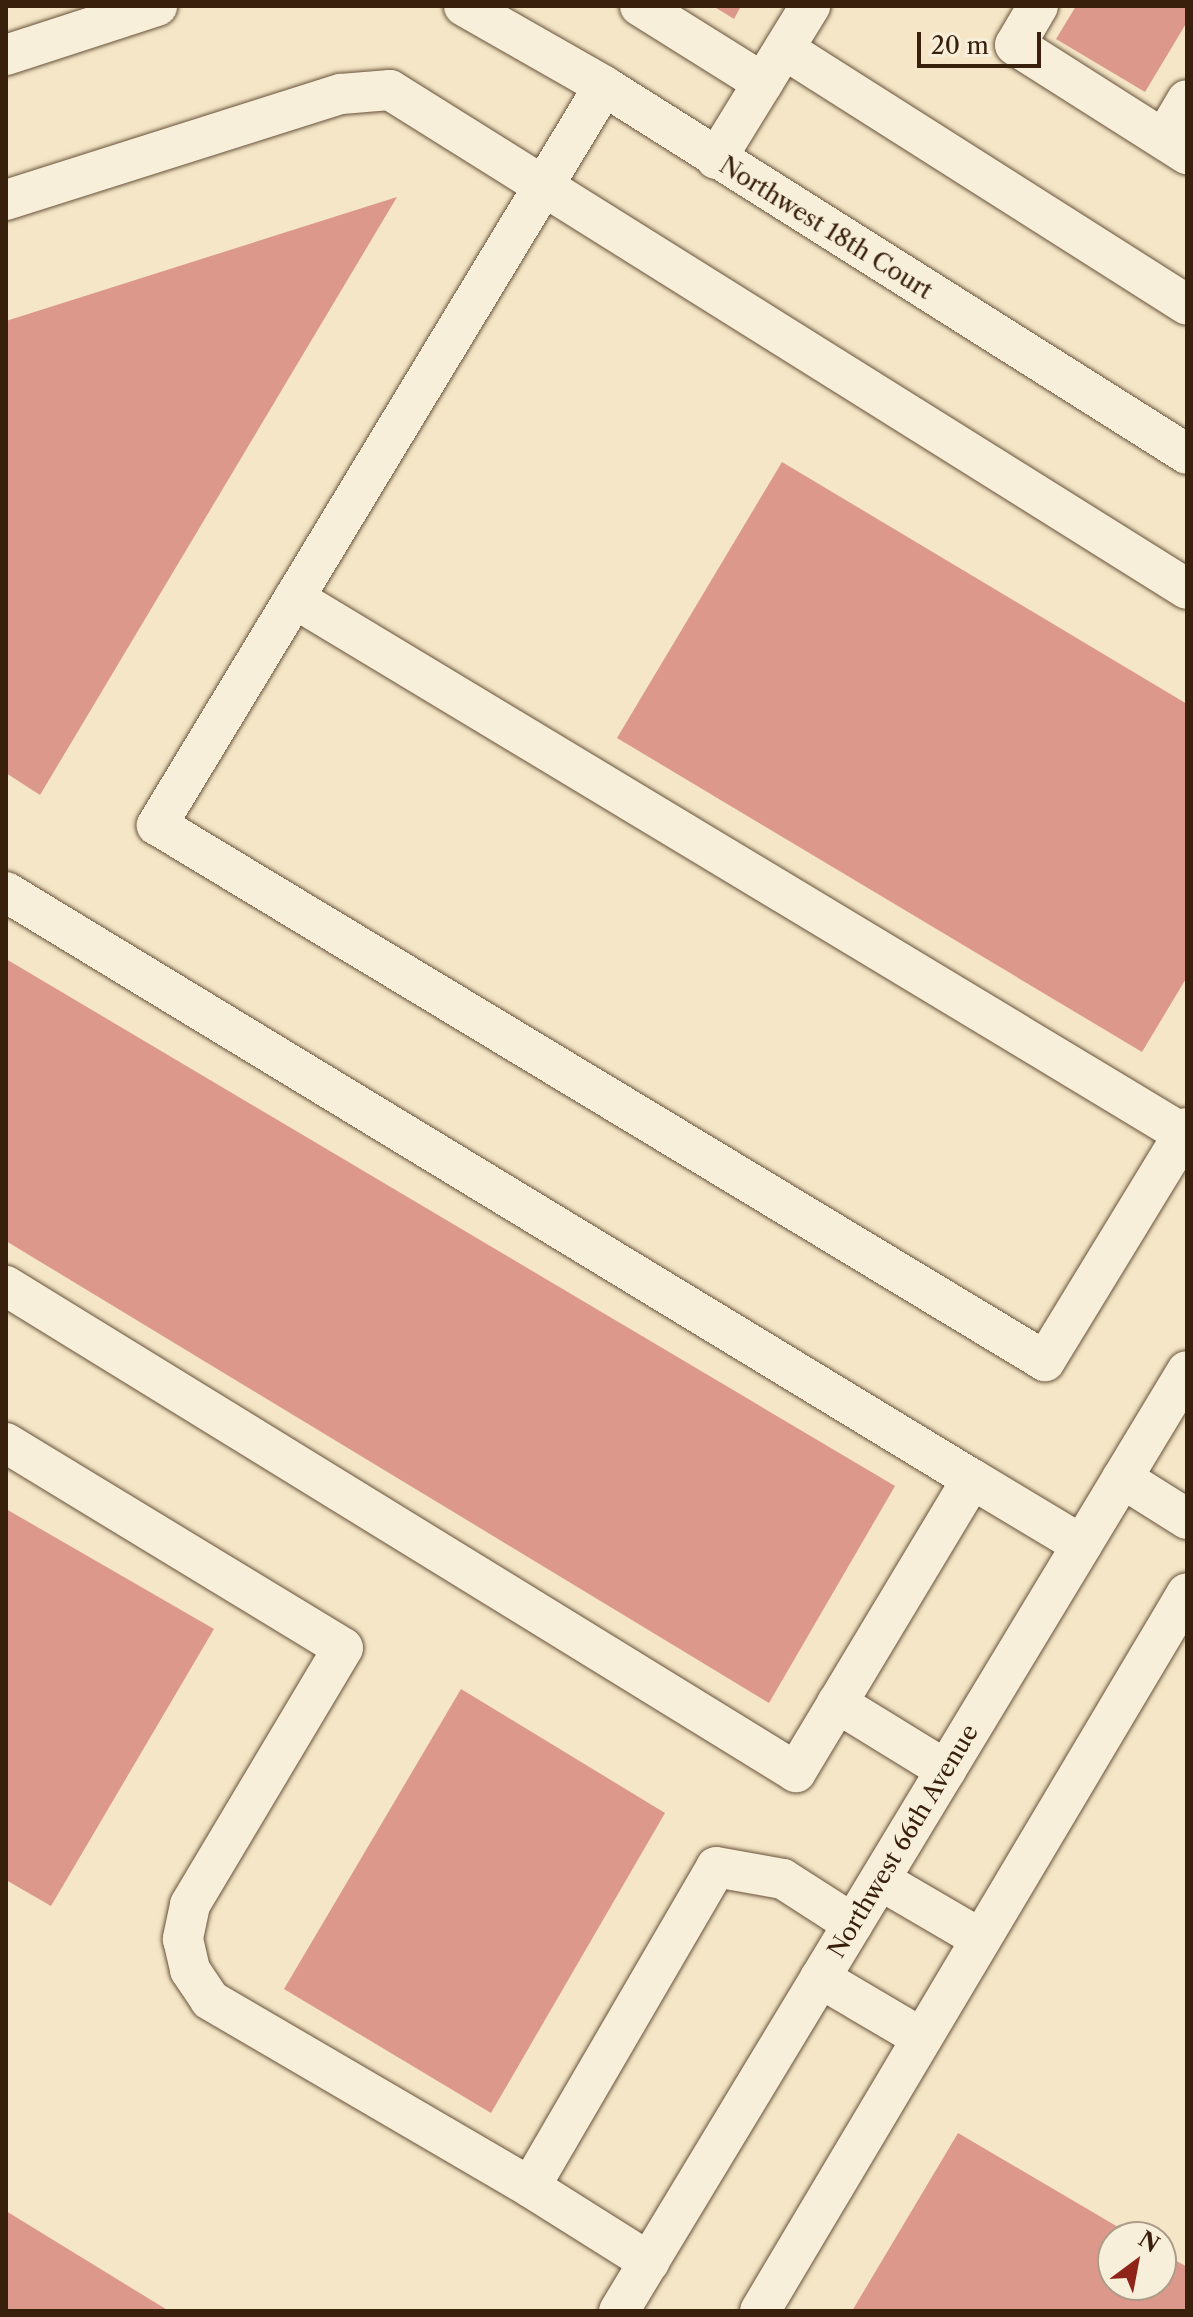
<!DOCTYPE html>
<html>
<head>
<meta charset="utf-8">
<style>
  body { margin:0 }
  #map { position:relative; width:1193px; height:2317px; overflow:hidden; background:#f4e6c6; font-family:"Libre Caslon Text",serif }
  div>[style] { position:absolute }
  .building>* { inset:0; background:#dd988c }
  .roads { filter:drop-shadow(0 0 2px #68523b) drop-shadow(0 0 2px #68523b) }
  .minor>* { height:40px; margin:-20px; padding:0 20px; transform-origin:20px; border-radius:20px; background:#f8efda }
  span { translate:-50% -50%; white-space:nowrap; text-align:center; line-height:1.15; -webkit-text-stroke:7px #f8efda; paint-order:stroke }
  .street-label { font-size:24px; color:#39200d }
  .frame { position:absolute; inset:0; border:8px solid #39200d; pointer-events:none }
  .north { position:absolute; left:1097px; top:2221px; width:80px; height:80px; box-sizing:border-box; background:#f8efda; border:2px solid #ac9c88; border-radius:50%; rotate:32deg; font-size:22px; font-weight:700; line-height:32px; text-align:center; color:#39200d }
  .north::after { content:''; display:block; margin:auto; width:28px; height:36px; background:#8f2418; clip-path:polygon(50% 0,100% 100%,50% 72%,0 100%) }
  .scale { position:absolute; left:917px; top:32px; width:124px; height:36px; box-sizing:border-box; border:4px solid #39200d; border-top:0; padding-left:10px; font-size:24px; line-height:28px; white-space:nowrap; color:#39200d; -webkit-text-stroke:6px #f8efda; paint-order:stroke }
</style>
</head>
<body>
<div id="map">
  <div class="building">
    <i style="clip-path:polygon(713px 6px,741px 6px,734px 19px)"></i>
    <i style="clip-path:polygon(1076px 6px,1187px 6px,1187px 22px,1145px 92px,1056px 39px)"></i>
    <i style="clip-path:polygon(397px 197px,40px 795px,6px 773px,6px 321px)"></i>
    <i style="clip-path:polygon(782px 462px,1187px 704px,1187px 977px,1142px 1052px,617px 738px)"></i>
    <i style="clip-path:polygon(6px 959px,895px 1486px,769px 1703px,6px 1241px)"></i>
    <i style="clip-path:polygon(6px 1509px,214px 1629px,51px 1906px,6px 1880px)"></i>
    <i style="clip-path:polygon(461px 1689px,665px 1813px,491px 2113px,284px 1989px)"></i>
    <i style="clip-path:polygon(958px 2133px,1135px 2237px,1113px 2237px,1113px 2285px,1161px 2285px,1161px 2252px,1187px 2267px,1187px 2311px,852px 2311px)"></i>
    <i style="clip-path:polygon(6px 2211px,169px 2311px,6px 2311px)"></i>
  </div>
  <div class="roads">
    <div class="minor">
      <i style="left:464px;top:6px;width:161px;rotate:29.7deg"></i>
      <i style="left:604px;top:86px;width:689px;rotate:32.26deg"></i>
      <i style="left:640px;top:6px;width:145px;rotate:32deg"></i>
      <i style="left:1038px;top:6px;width:45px;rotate:120.5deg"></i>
      <i style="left:1015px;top:45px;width:204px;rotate:32.4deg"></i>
      <i style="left:784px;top:49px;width:477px;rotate:32.4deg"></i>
      <i style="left:6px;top:55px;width:159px;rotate:-18deg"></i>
      <i style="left:604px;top:86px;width:864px;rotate:121.17deg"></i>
      <i style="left:157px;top:825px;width:1037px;rotate:31.12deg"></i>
      <i style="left:1045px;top:1361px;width:273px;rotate:-58.6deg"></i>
      <i style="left:1164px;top:139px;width:45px;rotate:-59.5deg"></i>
      <i style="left:716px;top:159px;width:180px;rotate:-58.4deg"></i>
      <i style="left:6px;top:200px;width:351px;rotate:-17.6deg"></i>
      <i style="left:341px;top:94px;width:49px;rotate:-4.7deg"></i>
      <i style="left:390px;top:90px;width:940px;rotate:32.05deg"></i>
      <i style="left:294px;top:598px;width:1043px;rotate:31.07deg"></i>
      <i style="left:6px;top:892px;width:1130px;rotate:31.29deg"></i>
      <i style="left:972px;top:1479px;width:342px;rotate:121deg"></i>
      <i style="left:796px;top:1772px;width:928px;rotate:-148.4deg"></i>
      <i style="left:6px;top:1443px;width:394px;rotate:31.3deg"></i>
      <i style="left:343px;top:1648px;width:299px;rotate:120.8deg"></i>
      <i style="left:190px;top:1905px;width:35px;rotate:102deg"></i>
      <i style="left:183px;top:1939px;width:32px;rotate:77deg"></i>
      <i style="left:190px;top:1970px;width:36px;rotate:56deg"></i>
      <i style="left:210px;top:2000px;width:371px;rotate:30.3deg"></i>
      <i style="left:530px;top:2187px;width:370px;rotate:-59.8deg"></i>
      <i style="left:716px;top:1867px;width:68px;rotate:10.2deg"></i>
      <i style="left:783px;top:1879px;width:83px;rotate:32.7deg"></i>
      <i style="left:1122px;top:1478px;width:77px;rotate:32.2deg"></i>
      <i style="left:972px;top:1479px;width:128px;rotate:31deg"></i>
      <i style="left:837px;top:1703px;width:128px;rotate:31.6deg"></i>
      <i style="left:880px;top:1880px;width:117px;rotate:30.3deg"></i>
      <i style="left:820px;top:1978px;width:118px;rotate:30.5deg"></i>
      <i style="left:530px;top:2187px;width:141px;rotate:32.2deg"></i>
      <i style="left:619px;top:2311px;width:1098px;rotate:-58.86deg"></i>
      <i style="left:760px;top:2311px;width:835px;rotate:-59.26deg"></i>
    </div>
  </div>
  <div class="street-label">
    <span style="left:826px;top:228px;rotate:32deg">Northwest 18th Court</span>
    <span style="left:903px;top:1841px;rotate:-59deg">Northwest 66th Avenue</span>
  </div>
  <div class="frame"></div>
  <div class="north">N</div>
  <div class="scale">20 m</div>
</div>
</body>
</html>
